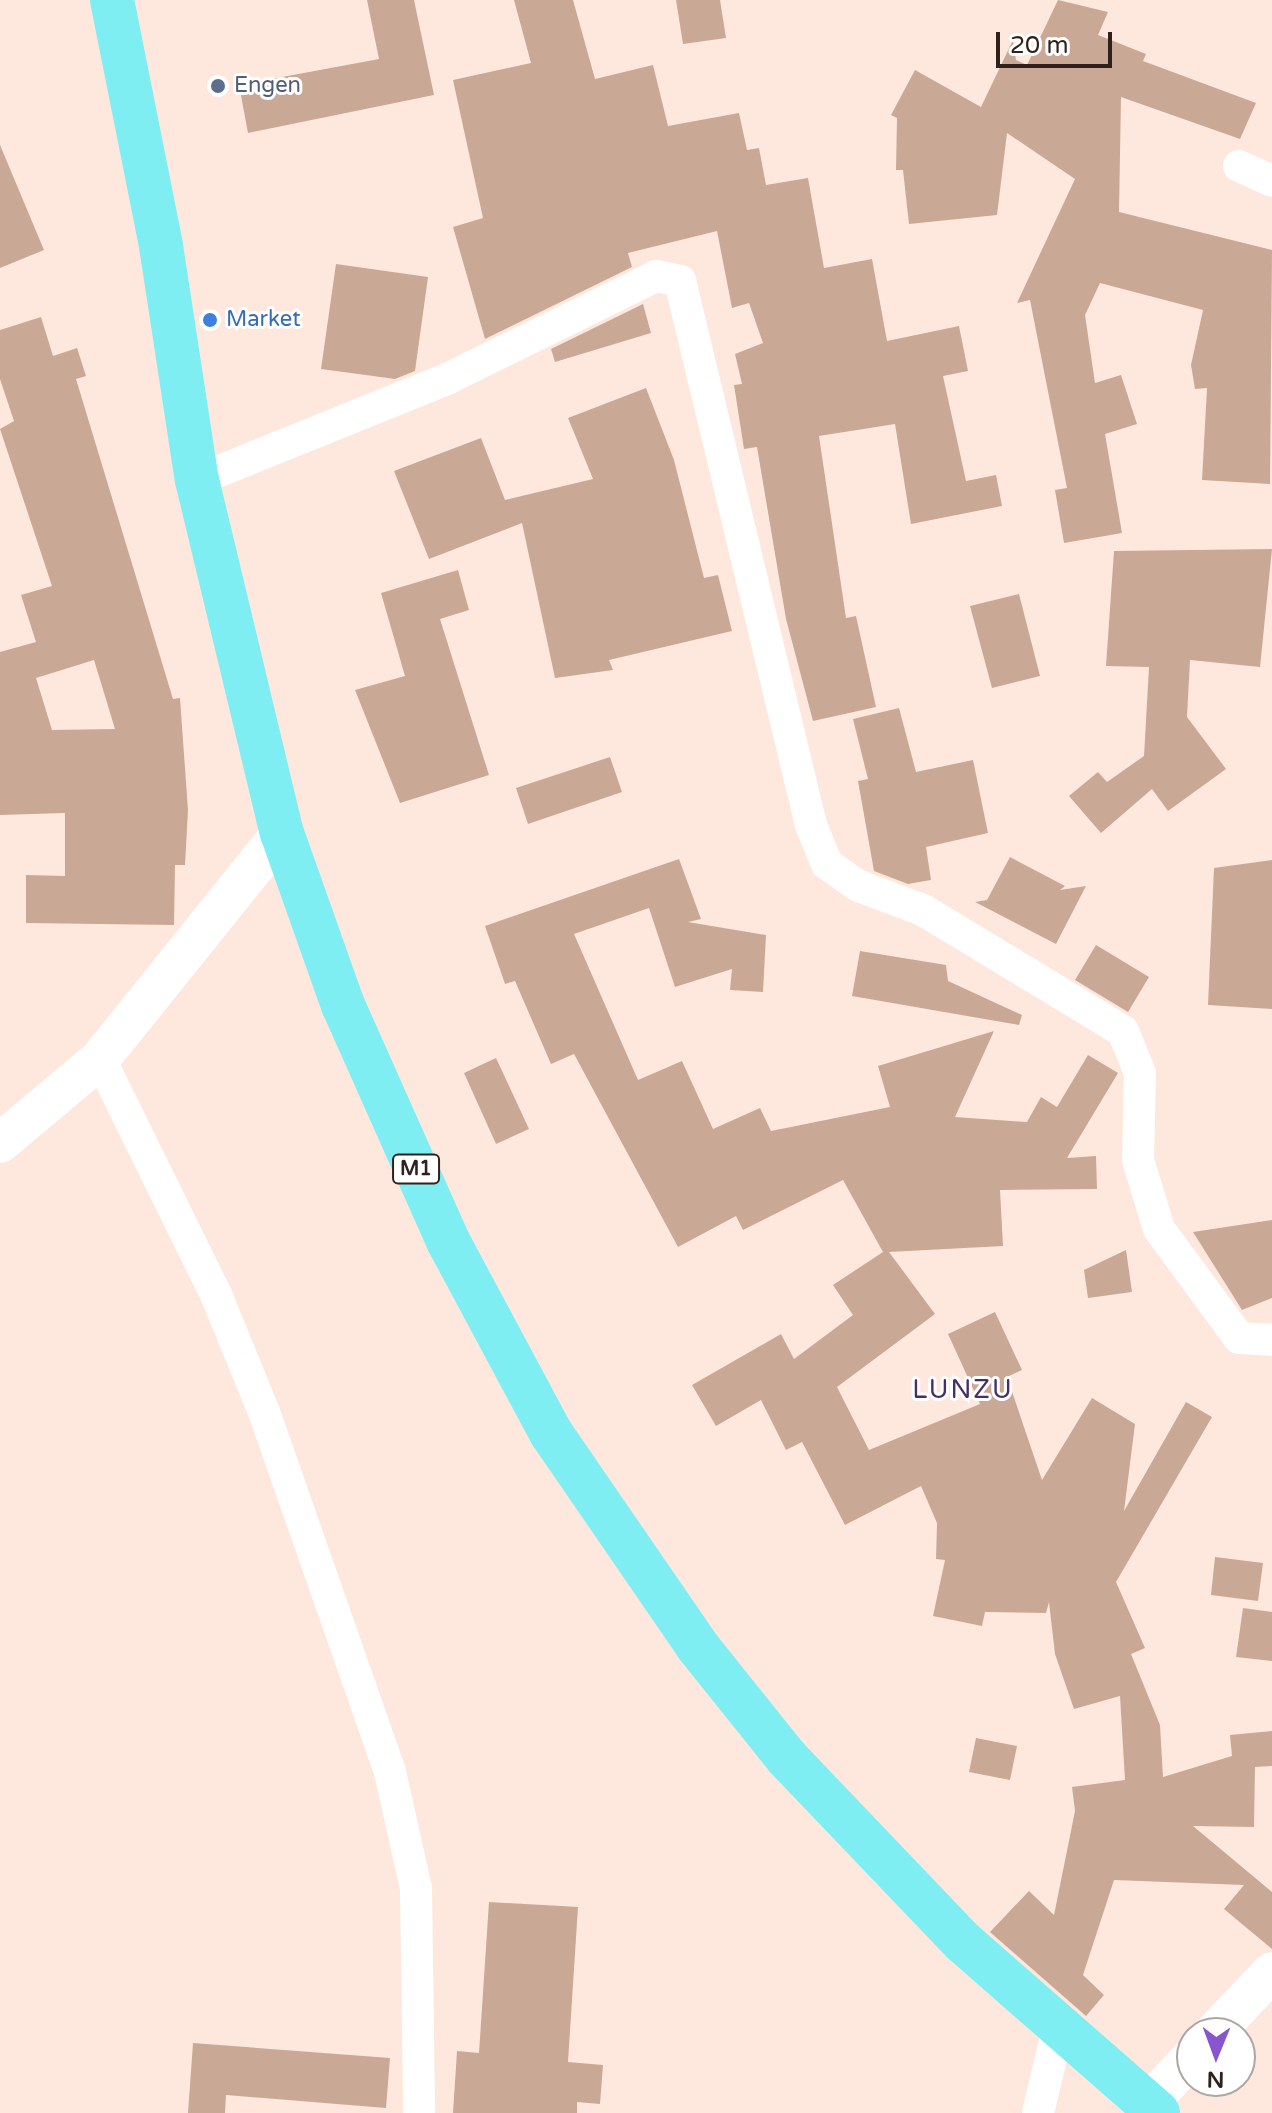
<!DOCTYPE html>
<html>
<head>
<meta charset="utf-8">
<style>
  body { margin:0 }
  #map { position:relative; width:1272px; height:2113px; overflow:hidden; background:#fee8de; font-family:"Varela Round",sans-serif }
  div>[style] { position:absolute }
  .building>* { inset:0; background:#c9a995 }
  .minor>* { height:32px; margin:-16px; padding:0 16px; transform-origin:16px; border-radius:16px; background:#fff }
  .tertiary>* { height:40px; margin:-20px; padding:0 20px; transform-origin:20px; border-radius:20px; background:#fff }
  .trunk>* { height:44px; margin:-22px; padding:0 22px; transform-origin:22px; border-radius:22px; background:#7eeef2 }
  .dots>* { width:22px; height:22px; translate:-50% -50%; box-sizing:border-box; border:4px solid #fff; border-radius:50% }
  span { translate:-50% -50%; white-space:nowrap; text-align:center; line-height:1.15; -webkit-text-stroke:6px #fff; paint-order:stroke }
  .shield-label span { padding:2px 6px; background:#fff; border:2px solid; border-radius:6px; -webkit-text-stroke-width:0 }
  .shield-label { font-size:20px; color:#2f211c; font-weight:700 }
  .service-label { font-size:22px; color:#4e5e75 }
  .left { translate:0 -50%; text-align:left }
  .shop-label { font-size:22px; color:#366cbe }
  .quarter-label { font-size:26px; color:#462e69; letter-spacing:2px }
  .north { position:absolute; left:1176px; top:2017px; width:80px; height:80px; box-sizing:border-box; background:#fff; border:2px solid #aca6a4; border-radius:50%; rotate:181deg; font-size:22px; font-weight:700; line-height:32px; text-align:center; color:#2f211c }
  .north::after { content:''; display:block; margin:auto; width:28px; height:36px; background:#8755ce; clip-path:polygon(50% 0,100% 100%,50% 72%,0 100%) }
  .scale { position:absolute; left:996px; top:32px; width:116px; height:36px; box-sizing:border-box; border:4px solid #2f211c; border-top:0; padding-left:10px; font-size:24px; line-height:28px; white-space:nowrap; color:#2f211c; -webkit-text-stroke:6px #fff; paint-order:stroke }
</style>
</head>
<body>
<div id="map">
  <div class="building">
    <i style="clip-path:polygon(367px 0,414px 0,434px 95px,248px 133px,239px 85px,379px 59px)"></i>
    <i style="clip-path:polygon(514px 0,573px 0,595px 79px,653px 65px,668px 126px,739px 113px,747px 150px,759px 148px,766px 185px,808px 178px,824px 268px,872px 259px,887px 341px,959px 326px,968px 371px,943px 376px,966px 481px,996px 475px,1002px 506px,911px 524px,895px 424px,819px 436px,846px 618px,856px 616px,876px 707px,813px 721px,786px 619px,757px 447px,744px 449px,734px 385px,742px 384px,735px 354px,763px 343px,749px 303px,732px 308px,717px 231px,628px 253px,632px 267px,485px 339px,453px 227px,483px 218px,453px 80px,531px 63px)"></i>
    <i style="clip-path:polygon(676px 0,720px 0,726px 38px,683px 44px)"></i>
    <i style="clip-path:polygon(1058px 0,1108px 12px,1098px 35px,1146px 54px,1143px 61px,1256px 103px,1240px 139px,1121px 97px,1119px 212px,1272px 250px,1270px 484px,1202px 480px,1207px 388px,1195px 389px,1191px 365px,1203px 310px,1100px 283px,1085px 315px,1095px 383px,1121px 375px,1137px 424px,1105px 434px,1122px 533px,1064px 543px,1055px 490px,1067px 488px,1030px 300px,1017px 303px,1075px 179px,1007px 133px,997px 215px,909px 224px,903px 170px,896px 170px,897px 118px,891px 115px,915px 70px,981px 107px,1013px 40px,1016px 60px,1027px 65px)"></i>
    <i style="clip-path:polygon(0 145px,44px 250px,0 268px)"></i>
    <i style="clip-path:polygon(336px 264px,428px 277px,415px 371px,395px 379px,321px 369px)"></i>
    <i style="clip-path:polygon(643px 304px,651px 333px,555px 362px,551px 349px)"></i>
    <i style="clip-path:polygon(evenodd,41px 317px,53px 356px,77px 348px,86px 376px,76px 379px,173px 699px,180px 698px,188px 810px,185px 865px,175px 865px,174px 925px,26px 923px,26px 875px,65px 876px,65px 813px,0 815px,0 652px,36px 642px,21px 595px,52px 586px,0 429px,14px 421px,0 379px,0 330px,41px 317px,94px 660px,115px 729px,52px 730px,36px 678px,94px 660px)"></i>
    <i style="clip-path:polygon(646px 388px,674px 460px,704px 578px,718px 575px,732px 631px,609px 660px,613px 670px,555px 678px,522px 523px,429px 559px,394px 471px,481px 438px,505px 500px,593px 479px,568px 418px)"></i>
    <i style="clip-path:polygon(1272px 549px,1260px 667px,1190px 660px,1187px 717px,1226px 769px,1168px 811px,1152px 789px,1101px 833px,1069px 796px,1098px 772px,1107px 782px,1144px 756px,1149px 667px,1106px 666px,1114px 551px)"></i>
    <i style="clip-path:polygon(458px 570px,469px 610px,440px 619px,489px 775px,400px 803px,355px 690px,405px 676px,381px 593px)"></i>
    <i style="clip-path:polygon(1019px 594px,1040px 676px,992px 688px,970px 606px)"></i>
    <i style="clip-path:polygon(899px 708px,916px 772px,973px 760px,988px 833px,926px 847px,931px 880px,908px 884px,874px 871px,858px 781px,868px 779px,853px 719px)"></i>
    <i style="clip-path:polygon(610px 757px,622px 792px,528px 824px,516px 788px)"></i>
    <i style="clip-path:polygon(1010px 857px,1065px 886px,1060px 890px,1086px 886px,1056px 944px,975px 902px,987px 900px)"></i>
    <i style="clip-path:polygon(679px 859px,701px 919px,688px 922px,766px 935px,763px 992px,730px 990px,732px 969px,675px 987px,649px 908px,574px 934px,638px 1080px,682px 1061px,713px 1129px,760px 1108px,771px 1131px,890px 1107px,878px 1066px,994px 1031px,955px 1117px,1027px 1122px,1041px 1097px,1057px 1107px,1088px 1055px,1118px 1073px,1067px 1158px,1096px 1156px,1097px 1189px,1000px 1190px,1003px 1246px,889px 1252px,935px 1314px,837px 1387px,869px 1450px,980px 1404px,948px 1334px,995px 1312px,1022px 1370px,1007px 1377px,1042px 1480px,1092px 1398px,1135px 1424px,1124px 1511px,1186px 1402px,1212px 1417px,1116px 1582px,1145px 1648px,1131px 1654px,1160px 1725px,1163px 1777px,1232px 1756px,1230px 1735px,1272px 1731px,1272px 1766px,1255px 1767px,1254px 1827px,1193px 1826px,1272px 1892px,1272px 1949px,1224px 1909px,1244px 1885px,1114px 1880px,1083px 1975px,1104px 1995px,1086px 2016px,990px 1932px,1029px 1891px,1054px 1915px,1075px 1811px,1072px 1787px,1125px 1780px,1120px 1696px,1074px 1709px,1055px 1654px,1049px 1602px,1046px 1613px,985px 1612px,982px 1626px,933px 1616px,945px 1560px,936px 1559px,937px 1523px,921px 1486px,845px 1525px,802px 1442px,786px 1450px,761px 1400px,716px 1426px,692px 1385px,781px 1334px,794px 1359px,853px 1315px,833px 1285px,883px 1252px,843px 1180px,743px 1230px,736px 1216px,678px 1247px,574px 1054px,551px 1064px,515px 981px,505px 984px,485px 926px)"></i>
    <i style="clip-path:polygon(1272px 860px,1272px 1009px,1208px 1005px,1214px 868px)"></i>
    <i style="clip-path:polygon(1096px 945px,1149px 977px,1128px 1012px,1075px 980px)"></i>
    <i style="clip-path:polygon(860px 951px,946px 965px,948px 981px,1022px 1015px,1019px 1025px,852px 996px)"></i>
    <i style="clip-path:polygon(496px 1058px,529px 1129px,496px 1144px,464px 1073px)"></i>
    <i style="clip-path:polygon(1272px 1220px,1272px 1298px,1242px 1310px,1193px 1232px)"></i>
    <i style="clip-path:polygon(1126px 1250px,1132px 1292px,1088px 1298px,1084px 1270px)"></i>
    <i style="clip-path:polygon(1215px 1557px,1263px 1563px,1258px 1601px,1211px 1595px)"></i>
    <i style="clip-path:polygon(1243px 1608px,1272px 1612px,1272px 1661px,1236px 1657px)"></i>
    <i style="clip-path:polygon(976px 1738px,1017px 1746px,1010px 1780px,969px 1772px)"></i>
    <i style="clip-path:polygon(489px 1902px,578px 1907px,568px 2062px,603px 2065px,600px 2104px,577px 2102px,577px 2113px,453px 2113px,457px 2051px,479px 2053px)"></i>
    <i style="clip-path:polygon(193px 2043px,390px 2058px,386px 2108px,226px 2095px,225px 2113px,188px 2113px)"></i>
  </div>
  <div class="minor">
    <i style="left:1239px;top:166px;width:36px;rotate:24deg"></i>
    <i style="left:197px;top:480px;width:272px;rotate:-22deg"></i>
    <i style="left:449px;top:378px;width:231px;rotate:-26.2deg"></i>
    <i style="left:656px;top:276px;width:25px;rotate:12deg"></i>
    <i style="left:680px;top:281px;width:560px;rotate:76.46deg"></i>
    <i style="left:811px;top:825px;width:42px;rotate:67.7deg"></i>
    <i style="left:827px;top:864px;width:39px;rotate:35deg"></i>
    <i style="left:859px;top:886px;width:68px;rotate:20.6deg"></i>
    <i style="left:923px;top:910px;width:234px;rotate:31.2deg"></i>
    <i style="left:1123px;top:1031px;width:45px;rotate:68deg"></i>
    <i style="left:1140px;top:1073px;width:87px;rotate:91.3deg"></i>
    <i style="left:1138px;top:1160px;width:72px;rotate:73.1deg"></i>
    <i style="left:1159px;top:1229px;width:135px;rotate:53.7deg"></i>
    <i style="left:1239px;top:1338px;width:33px;rotate:3deg"></i>
    <i style="left:100px;top:1059px;width:265px;rotate:63.8deg"></i>
    <i style="left:217px;top:1297px;width:124px;rotate:67.8deg"></i>
    <i style="left:264px;top:1412px;width:381px;rotate:70.7deg"></i>
    <i style="left:390px;top:1772px;width:119px;rotate:77.4deg"></i>
    <i style="left:416px;top:1888px;width:225px;rotate:89.2deg"></i>
    <i style="left:1038px;top:2113px;width:86px;rotate:-76.6deg"></i>
  </div>
  <div class="tertiary">
    <i style="left:0;top:1143px;width:131px;rotate:-40deg"></i>
    <i style="left:100px;top:1059px;width:290px;rotate:-51.2deg"></i>
    <i style="left:1214px;top:2033px;width:84px;rotate:-46.4deg"></i>
    <i style="left:1147px;top:2105px;width:66px;rotate:-46.8deg"></i>
  </div>
  <div class="trunk">
    <i style="left:112px;top:0;width:251px;rotate:78.7deg"></i>
    <i style="left:161px;top:246px;width:237px;rotate:81.3deg"></i>
    <i style="left:197px;top:480px;width:363px;rotate:76.5deg"></i>
    <i style="left:282px;top:833px;width:182px;rotate:70.5deg"></i>
    <i style="left:343px;top:1005px;width:258px;rotate:66deg"></i>
    <i style="left:448px;top:1241px;width:218px;rotate:61.8deg"></i>
    <i style="left:551px;top:1433px;width:260px;rotate:55.5deg"></i>
    <i style="left:698px;top:1647px;width:142px;rotate:51.3deg"></i>
    <i style="left:787px;top:1758px;width:255px;rotate:46.3deg"></i>
    <i style="left:963px;top:1942px;width:259px;rotate:41.2deg"></i>
  </div>
  <div class="dots">
    <i style="left:218px;top:86px;background:#5c6f8a"></i>
    <i style="left:210px;top:320px;background:#3f7fe0"></i>
  </div>
  <div class="shield-label">
    <span style="left:416px;top:1169px">M1</span>
  </div>
  <div class="service-label">
    <span class="left" style="left:234px;top:86px">Engen</span>
  </div>
  <div class="shop-label">
    <span class="left" style="left:226px;top:320px">Market</span>
  </div>
  <div class="quarter-label">
    <span style="left:963px;top:1390px">LUNZU</span>
  </div>
  <div class="north">N</div>
  <div class="scale">20 m</div>
</div>
</body>
</html>
